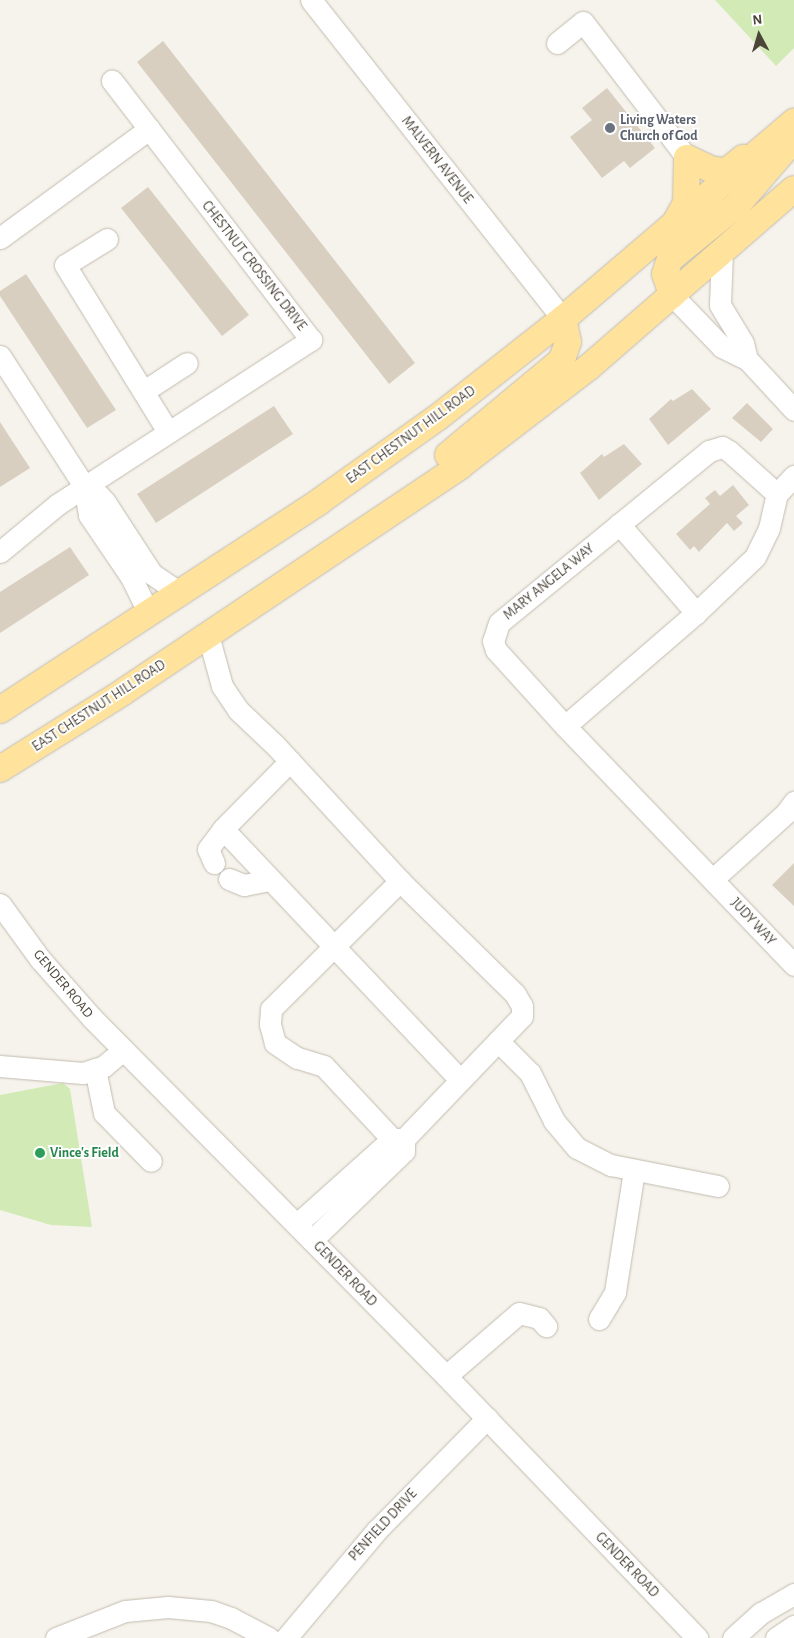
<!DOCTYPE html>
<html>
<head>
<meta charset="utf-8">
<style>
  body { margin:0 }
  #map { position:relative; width:794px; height:1638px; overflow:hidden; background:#f6f3ec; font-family:"Alegreya Sans",sans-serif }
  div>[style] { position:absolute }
  .green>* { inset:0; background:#d2eab5 }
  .building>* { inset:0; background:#d8cfc1 }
  .roads { filter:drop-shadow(0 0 1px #c2bbae) drop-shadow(0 0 1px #c2bbae) }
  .minor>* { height:21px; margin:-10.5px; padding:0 10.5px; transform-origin:10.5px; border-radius:10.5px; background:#fff }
  .major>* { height:26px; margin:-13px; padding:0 13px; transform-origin:13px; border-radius:13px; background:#ffe39c }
  .dots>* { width:14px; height:14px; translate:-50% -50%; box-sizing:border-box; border:2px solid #fff; border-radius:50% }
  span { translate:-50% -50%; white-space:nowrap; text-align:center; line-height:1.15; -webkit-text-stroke:4px #fff; paint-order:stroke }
  .worship-label { font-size:14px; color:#5b616d; font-weight:700 }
  .left { translate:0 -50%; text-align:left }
  .street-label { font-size:14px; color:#4b4439 }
  .leisure-label { font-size:14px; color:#27864d; font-weight:700 }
  .north { position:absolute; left:734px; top:10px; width:50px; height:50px; -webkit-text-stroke:4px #fff; paint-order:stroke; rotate:354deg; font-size:14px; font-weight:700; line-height:20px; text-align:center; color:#4b4439 }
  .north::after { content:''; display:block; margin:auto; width:18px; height:22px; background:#4b4439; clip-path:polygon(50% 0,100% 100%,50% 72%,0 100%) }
</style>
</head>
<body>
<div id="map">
  <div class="green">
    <i style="clip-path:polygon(715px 0,794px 0,794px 48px,776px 66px)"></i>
    <i style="clip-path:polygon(63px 1083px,70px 1089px,92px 1227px,51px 1225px,0 1210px,0 1095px)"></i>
  </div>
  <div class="building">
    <i style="clip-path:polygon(163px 41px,415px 363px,389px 384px,137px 62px)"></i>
    <i style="clip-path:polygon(607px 88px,655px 148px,630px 168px,624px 161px,602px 178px,570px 137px,592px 120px,582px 108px)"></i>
    <i style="clip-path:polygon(148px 187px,249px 315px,222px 336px,121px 208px)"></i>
    <i style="clip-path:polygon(26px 274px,116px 410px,87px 428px,0 296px,0 291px)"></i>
    <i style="clip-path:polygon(692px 389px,711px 409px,668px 445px,649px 419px,671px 399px,673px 401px)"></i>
    <i style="clip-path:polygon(747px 403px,773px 429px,761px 442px,732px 418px)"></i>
    <i style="clip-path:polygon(274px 406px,293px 434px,156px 523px,137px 494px)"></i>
    <i style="clip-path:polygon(0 422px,30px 468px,0 487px)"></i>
    <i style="clip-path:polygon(624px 444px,642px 464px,599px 500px,580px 473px,602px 454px,604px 457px)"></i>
    <i style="clip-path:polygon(733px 485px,749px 505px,736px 516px,743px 523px,734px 531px,727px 523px,699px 552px,694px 546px,690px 550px,676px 534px,710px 504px,705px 498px,715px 490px,720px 496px)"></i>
    <i style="clip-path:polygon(70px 547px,89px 575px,0 633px,0 592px)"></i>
    <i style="clip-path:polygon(794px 863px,794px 906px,772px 885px)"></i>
  </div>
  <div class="roads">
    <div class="minor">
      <i style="left:311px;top:0;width:407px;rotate:51.7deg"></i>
      <i style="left:557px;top:43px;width:33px;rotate:-39deg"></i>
      <i style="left:583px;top:22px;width:171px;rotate:52.6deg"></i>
      <i style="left:0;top:238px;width:185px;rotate:-36.2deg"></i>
      <i style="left:107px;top:239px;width:49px;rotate:148.2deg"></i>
      <i style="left:65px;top:265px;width:196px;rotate:58.3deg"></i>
      <i style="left:722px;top:252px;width:53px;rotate:92.2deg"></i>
      <i style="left:720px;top:305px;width:44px;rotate:58.8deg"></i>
      <i style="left:743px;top:343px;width:16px;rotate:76deg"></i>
      <i style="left:672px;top:295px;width:72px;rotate:46.1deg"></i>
      <i style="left:722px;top:347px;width:28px;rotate:26deg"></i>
      <i style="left:747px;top:359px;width:69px;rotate:47.3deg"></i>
      <i style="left:0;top:356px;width:155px;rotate:57.1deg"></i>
      <i style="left:84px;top:486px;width:12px;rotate:24deg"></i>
      <i style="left:95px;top:491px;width:15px;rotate:48deg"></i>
      <i style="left:105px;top:502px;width:86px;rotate:56.9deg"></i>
      <i style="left:152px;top:574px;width:34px;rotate:34deg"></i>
      <i style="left:144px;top:391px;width:51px;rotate:-33.1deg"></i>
      <i style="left:84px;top:486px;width:29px;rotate:80deg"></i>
      <i style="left:89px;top:515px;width:75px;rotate:55.9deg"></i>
      <i style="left:131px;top:577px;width:32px;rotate:64deg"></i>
      <i style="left:145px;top:606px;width:9px;rotate:84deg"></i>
      <i style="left:777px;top:494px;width:64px;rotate:-138.1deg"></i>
      <i style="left:729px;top:451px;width:8px;rotate:-150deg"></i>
      <i style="left:722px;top:447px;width:14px;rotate:163deg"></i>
      <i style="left:709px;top:451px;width:271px;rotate:140.7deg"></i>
      <i style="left:499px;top:623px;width:19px;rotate:108deg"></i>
      <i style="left:493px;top:641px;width:9px;rotate:72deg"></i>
      <i style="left:496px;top:650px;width:103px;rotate:47.8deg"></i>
      <i style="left:565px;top:726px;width:331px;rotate:46.2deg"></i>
      <i style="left:777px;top:494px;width:25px;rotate:-47deg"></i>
      <i style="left:619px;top:524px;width:118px;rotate:49.1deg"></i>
      <i style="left:0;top:552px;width:75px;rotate:-39.6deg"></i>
      <i style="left:58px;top:504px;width:302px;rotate:-33deg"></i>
      <i style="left:311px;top:340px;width:327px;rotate:-127.5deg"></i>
      <i style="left:208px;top:635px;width:53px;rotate:74.6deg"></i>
      <i style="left:222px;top:686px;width:29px;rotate:56deg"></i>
      <i style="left:238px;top:710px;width:51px;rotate:43.4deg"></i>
      <i style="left:275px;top:745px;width:185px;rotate:47.4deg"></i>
      <i style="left:400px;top:881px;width:161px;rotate:44.5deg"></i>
      <i style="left:515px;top:994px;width:14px;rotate:60deg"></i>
      <i style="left:522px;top:1006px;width:10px;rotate:90deg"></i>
      <i style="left:522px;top:1016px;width:170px;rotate:133.8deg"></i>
      <i style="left:565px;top:726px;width:173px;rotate:-40.8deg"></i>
      <i style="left:696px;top:613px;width:81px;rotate:-43.5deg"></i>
      <i style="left:755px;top:557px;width:32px;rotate:-64deg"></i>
      <i style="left:769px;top:528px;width:35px;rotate:-77deg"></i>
      <i style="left:290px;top:761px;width:95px;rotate:134.6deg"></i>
      <i style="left:223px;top:829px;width:345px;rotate:46.6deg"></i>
      <i style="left:214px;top:863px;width:15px;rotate:-113deg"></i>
      <i style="left:208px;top:849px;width:25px;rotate:-53deg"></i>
      <i style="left:229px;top:879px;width:16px;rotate:22deg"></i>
      <i style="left:244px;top:885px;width:26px;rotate:-11deg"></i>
      <i style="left:713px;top:879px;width:98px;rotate:-42.1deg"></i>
      <i style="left:786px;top:813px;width:14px;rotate:-54deg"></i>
      <i style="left:0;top:904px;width:68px;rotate:54deg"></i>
      <i style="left:40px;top:959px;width:79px;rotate:48.6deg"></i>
      <i style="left:92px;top:1018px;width:503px;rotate:45.32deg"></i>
      <i style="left:446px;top:1376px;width:363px;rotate:46.2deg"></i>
      <i style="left:498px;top:1041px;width:45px;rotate:45deg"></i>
      <i style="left:530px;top:1073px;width:54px;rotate:63.4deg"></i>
      <i style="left:554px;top:1121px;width:35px;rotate:50deg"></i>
      <i style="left:577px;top:1148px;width:38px;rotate:27deg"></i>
      <i style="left:611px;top:1165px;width:109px;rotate:11.1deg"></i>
      <i style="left:0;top:1066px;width:83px;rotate:4.8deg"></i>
      <i style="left:83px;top:1073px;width:22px;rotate:-18deg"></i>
      <i style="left:104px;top:1066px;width:25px;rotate:-40deg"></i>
      <i style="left:95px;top:1069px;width:45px;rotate:78.4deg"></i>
      <i style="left:104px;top:1113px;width:67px;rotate:45.6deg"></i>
      <i style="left:392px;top:1139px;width:100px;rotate:-133deg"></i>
      <i style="left:324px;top:1066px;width:28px;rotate:-163deg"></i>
      <i style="left:297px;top:1058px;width:27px;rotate:-146deg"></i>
      <i style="left:275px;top:1043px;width:20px;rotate:-105deg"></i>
      <i style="left:270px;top:1024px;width:15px;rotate:-86deg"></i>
      <i style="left:271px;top:1009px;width:182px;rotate:-44.8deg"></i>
      <i style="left:297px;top:1224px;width:127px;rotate:-41.8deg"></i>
      <i style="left:392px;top:1139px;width:12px"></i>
      <i style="left:404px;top:1139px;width:12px;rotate:90deg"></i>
      <i style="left:404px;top:1151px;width:128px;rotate:135.9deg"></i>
      <i style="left:599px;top:1319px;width:31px;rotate:-59deg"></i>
      <i style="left:615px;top:1292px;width:123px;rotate:-81.1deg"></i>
      <i style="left:446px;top:1376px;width:96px;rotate:-40.8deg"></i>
      <i style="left:519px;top:1313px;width:21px;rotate:14deg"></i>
      <i style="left:539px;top:1318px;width:11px;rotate:49deg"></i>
      <i style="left:56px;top:1638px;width:74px;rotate:-21.4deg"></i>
      <i style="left:125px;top:1611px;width:43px;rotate:-5.3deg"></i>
      <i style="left:168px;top:1607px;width:43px;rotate:5.3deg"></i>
      <i style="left:211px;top:1611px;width:21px;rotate:19deg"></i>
      <i style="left:231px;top:1618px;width:43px;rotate:27.8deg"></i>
      <i style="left:286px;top:1638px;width:141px;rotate:-49.9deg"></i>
      <i style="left:377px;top:1530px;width:157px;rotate:-45.5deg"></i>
      <i style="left:733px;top:1638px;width:38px;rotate:-42deg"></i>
      <i style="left:761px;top:1613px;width:38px;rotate:-30deg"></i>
      <i style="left:776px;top:1638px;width:22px;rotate:-34deg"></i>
    </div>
    <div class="major">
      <i style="left:675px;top:223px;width:23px;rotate:-61deg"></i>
      <i style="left:686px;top:203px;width:45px;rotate:-88.7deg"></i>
      <i style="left:687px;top:158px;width:29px;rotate:25deg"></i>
      <i style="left:713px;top:170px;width:14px;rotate:4deg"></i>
      <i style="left:727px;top:171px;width:21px;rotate:-39deg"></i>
      <i style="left:672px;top:295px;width:22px;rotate:-108deg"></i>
      <i style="left:665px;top:274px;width:16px;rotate:-72deg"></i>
      <i style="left:670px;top:259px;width:87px;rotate:-39deg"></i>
      <i style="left:738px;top:204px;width:86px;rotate:-49.3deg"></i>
      <i style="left:448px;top:455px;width:148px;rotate:-39.8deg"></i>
      <i style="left:562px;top:360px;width:19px;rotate:-72deg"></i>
      <i style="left:568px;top:342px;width:24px;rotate:-102deg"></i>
      <i style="left:0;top:710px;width:382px;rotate:-33.1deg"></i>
      <i style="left:320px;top:501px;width:143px;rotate:-35.4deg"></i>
      <i style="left:437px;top:418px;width:160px;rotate:-38.2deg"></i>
      <i style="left:563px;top:319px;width:304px;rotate:-40.5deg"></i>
      <i style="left:0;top:769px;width:145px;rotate:-32deg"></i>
      <i style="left:123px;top:692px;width:406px;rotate:-33.8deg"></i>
      <i style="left:460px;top:466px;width:163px;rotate:-37.5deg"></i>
      <i style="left:589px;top:367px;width:271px;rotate:-41deg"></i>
    </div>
  </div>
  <div class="dots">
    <i style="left:610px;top:128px;background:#6b7280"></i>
    <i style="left:40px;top:1153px;background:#2e9e5b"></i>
  </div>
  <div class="worship-label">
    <span class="left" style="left:620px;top:128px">Living Waters<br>Church of God</span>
  </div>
  <div class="street-label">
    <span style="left:437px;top:160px;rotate:52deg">MALVERN AVENUE</span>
    <span style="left:254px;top:266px;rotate:52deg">CHESTNUT CROSSING DRIVE</span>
    <span style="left:411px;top:435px;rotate:-36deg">EAST CHESTNUT HILL ROAD</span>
    <span style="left:549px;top:582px;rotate:-39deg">MARY ANGELA WAY</span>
    <span style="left:99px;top:706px;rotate:-33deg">EAST CHESTNUT HILL ROAD</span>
    <span style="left:753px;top:922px;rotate:47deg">JUDY WAY</span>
    <span style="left:63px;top:984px;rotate:50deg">GENDER ROAD</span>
    <span style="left:345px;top:1274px;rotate:46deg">GENDER ROAD</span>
    <span style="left:383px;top:1525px;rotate:-47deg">PENFIELD DRIVE</span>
    <span style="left:627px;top:1565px;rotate:46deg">GENDER ROAD</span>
  </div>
  <div class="leisure-label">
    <span class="left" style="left:50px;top:1153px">Vince's Field</span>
  </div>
  <div class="north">N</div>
</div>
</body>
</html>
